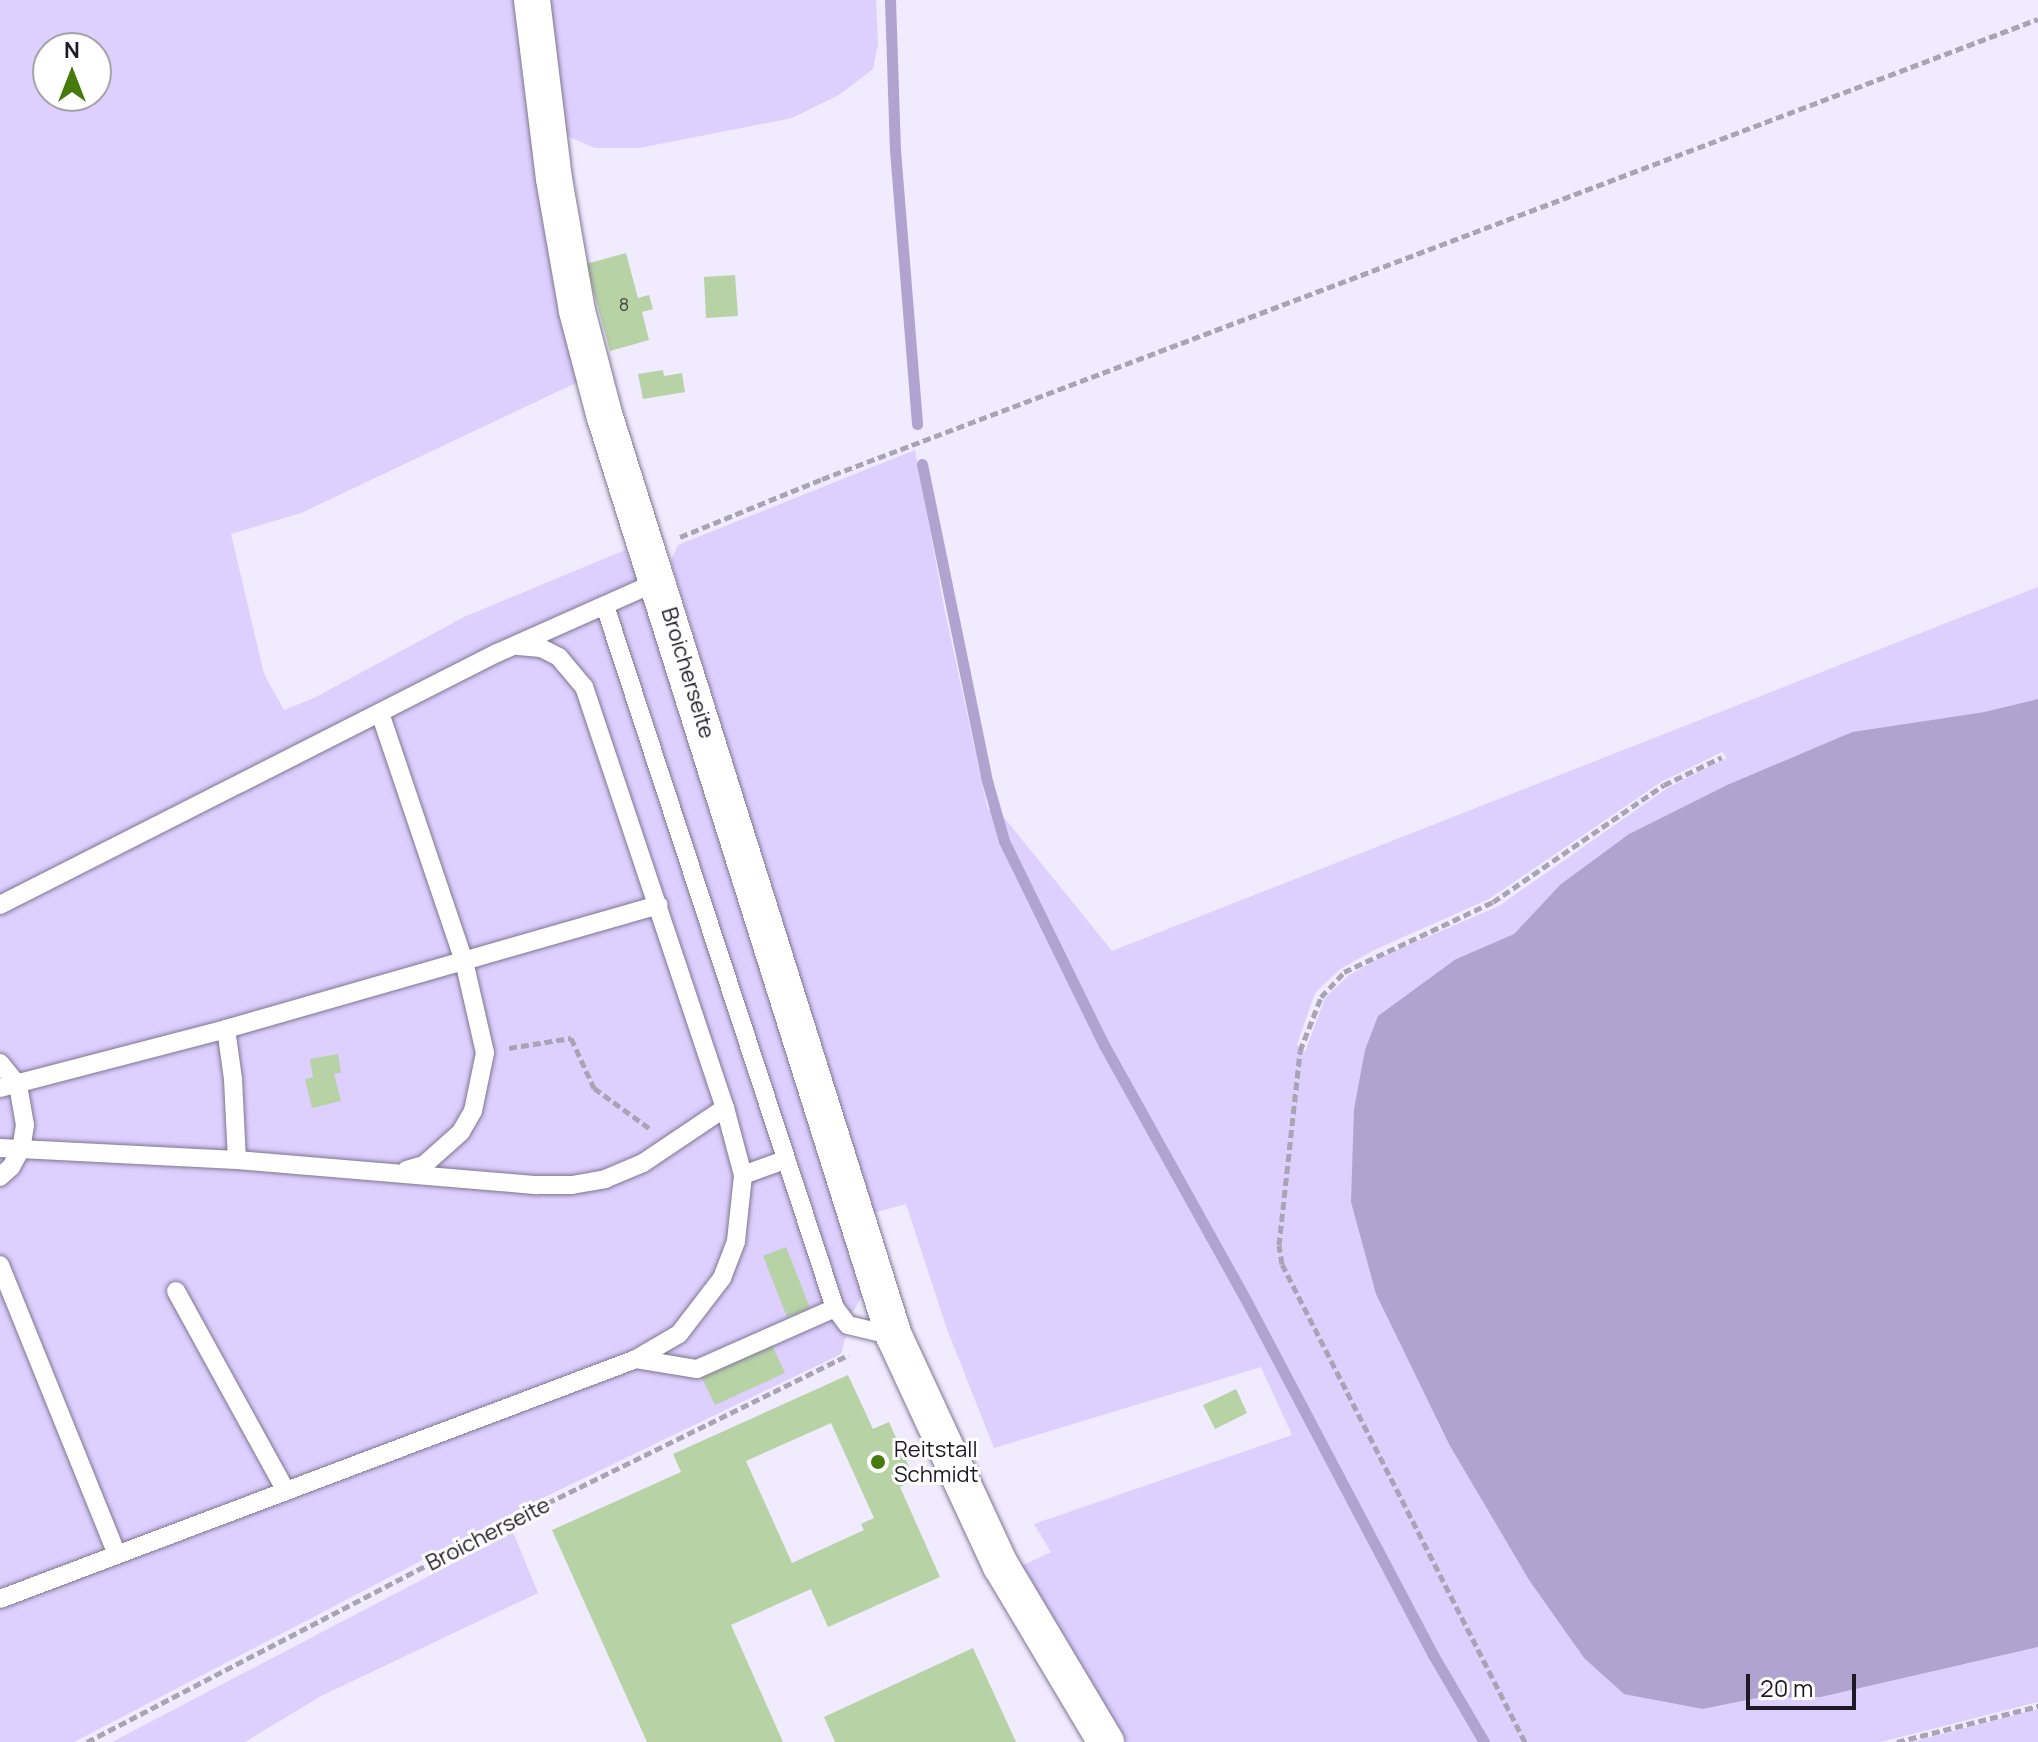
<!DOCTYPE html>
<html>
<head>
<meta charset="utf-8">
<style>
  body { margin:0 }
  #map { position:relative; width:2038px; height:1742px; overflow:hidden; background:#f0ebfe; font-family:Manrope,sans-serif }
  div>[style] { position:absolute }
  .green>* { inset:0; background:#ddcffe }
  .water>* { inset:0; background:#b1a3d0 }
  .stream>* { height:11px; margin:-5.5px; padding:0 5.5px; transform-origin:5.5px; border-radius:5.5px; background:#b1a3d0 }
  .building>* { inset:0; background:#b7d2a5 }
  .path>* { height:5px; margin-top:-2.5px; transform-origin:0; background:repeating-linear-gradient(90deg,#a9a4b4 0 8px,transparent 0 12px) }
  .roads { filter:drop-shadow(0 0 2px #7e7691) drop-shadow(0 0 2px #7e7691) }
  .lane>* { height:18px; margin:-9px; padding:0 9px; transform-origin:9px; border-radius:9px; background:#fff }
  .street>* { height:36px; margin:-18px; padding:0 18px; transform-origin:18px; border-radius:18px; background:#fff }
  .dots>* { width:22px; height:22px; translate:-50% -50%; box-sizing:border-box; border:4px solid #fff; border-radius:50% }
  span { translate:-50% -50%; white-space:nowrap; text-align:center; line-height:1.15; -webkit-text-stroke:6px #fff; paint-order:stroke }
  .number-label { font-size:18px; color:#444845 }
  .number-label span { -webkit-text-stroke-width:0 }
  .street-label { font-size:22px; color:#1e1a25 }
  .poi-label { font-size:22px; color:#1e1a25 }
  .left { translate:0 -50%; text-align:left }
  .north { position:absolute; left:32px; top:32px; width:80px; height:80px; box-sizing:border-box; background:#fff; border:2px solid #a5a3a8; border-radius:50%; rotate:0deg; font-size:22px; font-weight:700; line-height:32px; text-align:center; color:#1e1a25 }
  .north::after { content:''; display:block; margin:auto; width:28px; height:36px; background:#467a0b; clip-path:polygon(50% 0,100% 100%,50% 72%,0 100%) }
  .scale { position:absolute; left:1746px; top:1674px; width:110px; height:36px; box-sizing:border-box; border:4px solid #1e1a25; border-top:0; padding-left:10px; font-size:24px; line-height:28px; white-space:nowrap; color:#1e1a25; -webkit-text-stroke:6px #fff; paint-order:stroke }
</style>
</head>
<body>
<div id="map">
  <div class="green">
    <i style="clip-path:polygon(evenodd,0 0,520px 0,580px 381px,301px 513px,231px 534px,264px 674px,284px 710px,314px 698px,464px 617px,625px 550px,651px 612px,863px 1293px,852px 1314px,841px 1354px,520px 1509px,74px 1742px,0 1742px,0 0,48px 48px,96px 48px,96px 96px,48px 96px,48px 48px)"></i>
    <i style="clip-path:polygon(543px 0,876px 0,878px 44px,873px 69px,839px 95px,792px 118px,639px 148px,595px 148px,562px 134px)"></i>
    <i style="clip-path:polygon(evenodd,915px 450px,945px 612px,988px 810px,998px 810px,1112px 951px,2038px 587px,2038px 699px,1984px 712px,1852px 732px,1727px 785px,1629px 834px,1561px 884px,1514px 934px,1456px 959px,1450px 1446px,1529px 1580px,1584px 1658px,1703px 1709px,1757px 1698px,1821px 1697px,2038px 1647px,2038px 1702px,1881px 1742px,1127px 1742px,1017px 1568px,1051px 1552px,1034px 1524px,1292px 1435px,1261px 1367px,994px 1448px,947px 1329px,906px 1204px,869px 1214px,671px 561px,678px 545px,915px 450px,1722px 752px,1727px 758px,1669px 787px,1499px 906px,1383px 956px,1349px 975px,1325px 998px,1305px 1052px,1297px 1044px,1315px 993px,1340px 969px,1374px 950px,1489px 899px,1661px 782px,1722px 752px)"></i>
    <i style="clip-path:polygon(513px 1532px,538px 1593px,321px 1696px,245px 1742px,112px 1742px)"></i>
    <i style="clip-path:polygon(2038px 1709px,2038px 1742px,1910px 1742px,1923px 1739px)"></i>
  </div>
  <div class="water">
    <i style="clip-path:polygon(2038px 699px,2038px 1647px,1821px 1697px,1757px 1698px,1703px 1709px,1624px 1694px,1584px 1658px,1529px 1580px,1450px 1446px,1376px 1294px,1351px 1202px,1354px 1109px,1365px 1050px,1378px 1016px,1456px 959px,1514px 934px,1561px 884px,1629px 834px,1727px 785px,1852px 732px,1984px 712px)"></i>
  </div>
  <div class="stream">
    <i style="left:890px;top:0;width:150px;rotate:88.1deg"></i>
    <i style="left:895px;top:150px;width:275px;rotate:85.4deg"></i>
    <i style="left:922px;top:464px;width:319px;rotate:78.4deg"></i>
    <i style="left:986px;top:777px;width:66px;rotate:74.3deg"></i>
    <i style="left:1004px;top:841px;width:227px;rotate:63.9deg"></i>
    <i style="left:1104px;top:1045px;width:296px;rotate:60.9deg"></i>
    <i style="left:1248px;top:1304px;width:397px;rotate:62.2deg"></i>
    <i style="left:1433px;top:1655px;width:101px;rotate:59.6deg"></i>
  </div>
  <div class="building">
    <i style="clip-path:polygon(626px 253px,638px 298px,649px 295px,653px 309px,642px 312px,649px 340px,610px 351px,586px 264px)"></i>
    <i style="clip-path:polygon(735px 275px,738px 316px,706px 318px,704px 277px)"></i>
    <i style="clip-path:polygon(663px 370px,664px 376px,682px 373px,685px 392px,643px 399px,638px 374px)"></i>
    <i style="clip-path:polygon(338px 1054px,341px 1073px,334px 1073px,341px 1101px,312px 1108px,305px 1079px,313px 1077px,310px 1059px)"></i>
    <i style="clip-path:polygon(786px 1247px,810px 1308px,787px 1317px,763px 1256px)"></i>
    <i style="clip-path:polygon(772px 1345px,785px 1373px,715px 1405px,702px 1378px)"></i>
    <i style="clip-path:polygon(evenodd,848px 1375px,873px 1429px,889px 1422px,915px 1480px,900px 1487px,940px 1577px,828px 1627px,811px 1589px,731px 1625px,783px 1742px,647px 1742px,552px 1530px,681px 1472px,673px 1454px,848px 1375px,831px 1423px,874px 1518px,861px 1524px,864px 1530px,792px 1563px,746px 1461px,831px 1423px)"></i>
    <i style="clip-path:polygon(1236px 1389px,1247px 1413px,1215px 1429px,1203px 1405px)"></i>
    <i style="clip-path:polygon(973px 1648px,1016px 1742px,835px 1742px,824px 1717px)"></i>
  </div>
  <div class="path">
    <i style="left:680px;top:537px;width:153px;rotate:-22.2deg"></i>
    <i style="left:822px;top:479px;width:1300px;rotate:-20.72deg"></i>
    <i style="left:509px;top:1048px;width:63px;rotate:-9.2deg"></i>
    <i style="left:571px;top:1038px;width:55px;rotate:65.3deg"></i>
    <i style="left:594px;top:1088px;width:68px;rotate:36deg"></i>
    <i style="left:87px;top:1742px;width:483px;rotate:-27.5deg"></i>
    <i style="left:515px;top:1519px;width:372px;rotate:-26.2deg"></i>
    <i style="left:1525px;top:1742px;width:536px;rotate:-116.95deg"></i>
    <i style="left:1282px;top:1264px;width:19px;rotate:-99deg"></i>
    <i style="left:1279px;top:1245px;width:195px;rotate:-83.8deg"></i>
    <i style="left:1300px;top:1051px;width:58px;rotate:-68.7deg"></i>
    <i style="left:1321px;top:997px;width:34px;rotate:-47deg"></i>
    <i style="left:1344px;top:972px;width:165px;rotate:-25.2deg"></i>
    <i style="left:1493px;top:902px;width:207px;rotate:-34.4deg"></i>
    <i style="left:1664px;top:785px;width:64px;rotate:-25.8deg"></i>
    <i style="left:1897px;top:1742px;width:146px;rotate:-14.3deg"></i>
  </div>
  <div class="roads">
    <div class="lane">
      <i style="left:605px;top:606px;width:739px;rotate:71.86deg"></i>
      <i style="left:835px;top:1308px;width:21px;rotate:53deg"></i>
      <i style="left:848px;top:1325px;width:47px;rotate:13.4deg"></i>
      <i style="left:380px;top:713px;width:262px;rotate:71.3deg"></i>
      <i style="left:464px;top:961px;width:94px;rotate:77.1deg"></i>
      <i style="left:485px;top:1053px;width:59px;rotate:101.7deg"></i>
      <i style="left:473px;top:1111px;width:24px;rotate:120deg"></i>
      <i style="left:461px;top:1132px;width:50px;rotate:138.3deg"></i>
      <i style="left:424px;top:1165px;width:18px;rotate:164deg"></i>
      <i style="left:0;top:905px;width:557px;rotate:-26.89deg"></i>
      <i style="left:497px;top:653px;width:177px;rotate:-24deg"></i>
      <i style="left:226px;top:1029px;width:50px;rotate:82deg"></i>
      <i style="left:233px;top:1079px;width:81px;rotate:87.2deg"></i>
      <i style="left:0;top:1063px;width:28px;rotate:51deg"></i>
      <i style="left:18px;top:1085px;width:41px;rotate:80.1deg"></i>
      <i style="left:25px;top:1125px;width:24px;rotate:99deg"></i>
      <i style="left:21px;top:1149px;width:21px;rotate:119deg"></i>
      <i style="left:11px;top:1167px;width:15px;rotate:138deg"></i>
      <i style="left:0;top:1088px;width:234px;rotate:-14.6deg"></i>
      <i style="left:226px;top:1029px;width:450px;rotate:-16deg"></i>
      <i style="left:0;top:1148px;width:237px;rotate:2.9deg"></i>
      <i style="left:237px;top:1160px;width:301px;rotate:4.8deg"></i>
      <i style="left:537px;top:1185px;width:35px"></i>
      <i style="left:572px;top:1185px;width:34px;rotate:-10deg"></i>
      <i style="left:605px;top:1179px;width:41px;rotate:-22.8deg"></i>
      <i style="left:643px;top:1163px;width:99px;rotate:-33.9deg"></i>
      <i style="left:743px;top:1175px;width:45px;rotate:-19.7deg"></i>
      <i style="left:0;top:1265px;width:312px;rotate:68deg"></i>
      <i style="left:176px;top:1291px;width:228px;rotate:61.2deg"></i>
      <i style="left:636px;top:1359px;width:62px;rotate:9.3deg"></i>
      <i style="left:697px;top:1369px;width:151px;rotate:-23.8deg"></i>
      <i style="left:0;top:1599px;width:680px;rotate:-20.67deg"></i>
      <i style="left:636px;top:1359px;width:50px;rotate:-30.2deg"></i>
      <i style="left:679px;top:1334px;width:71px;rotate:-52.5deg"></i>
      <i style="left:722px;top:1278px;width:40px;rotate:-69deg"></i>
      <i style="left:736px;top:1241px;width:66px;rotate:-83.9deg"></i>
      <i style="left:743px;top:1175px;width:69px;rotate:-105deg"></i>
      <i style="left:725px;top:1108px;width:444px;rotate:-108.5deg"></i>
      <i style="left:584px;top:687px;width:39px;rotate:-130deg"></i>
      <i style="left:559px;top:657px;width:20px;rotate:-153deg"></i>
      <i style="left:541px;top:648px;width:23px;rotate:-175deg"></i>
    </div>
    <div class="street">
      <i style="left:532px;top:0;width:180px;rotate:83deg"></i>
      <i style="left:554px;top:179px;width:134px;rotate:80.1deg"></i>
      <i style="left:577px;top:311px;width:106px;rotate:75.3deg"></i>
      <i style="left:604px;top:414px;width:967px;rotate:72.54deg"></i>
      <i style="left:894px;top:1336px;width:254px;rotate:65.1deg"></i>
      <i style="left:1001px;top:1566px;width:205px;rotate:59.2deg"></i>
    </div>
  </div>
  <div class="dots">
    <i style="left:878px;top:1462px;background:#467a0b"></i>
  </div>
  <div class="number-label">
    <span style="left:624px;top:304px">8</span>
  </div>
  <div class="street-label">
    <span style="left:688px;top:673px;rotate:73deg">Broicherseite</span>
    <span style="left:488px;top:1534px;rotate:-27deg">Broicherseite</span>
  </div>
  <div class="poi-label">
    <span class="left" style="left:894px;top:1462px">Reitstall<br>Schmidt</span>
  </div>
  <div class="north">N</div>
  <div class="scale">20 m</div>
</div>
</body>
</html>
